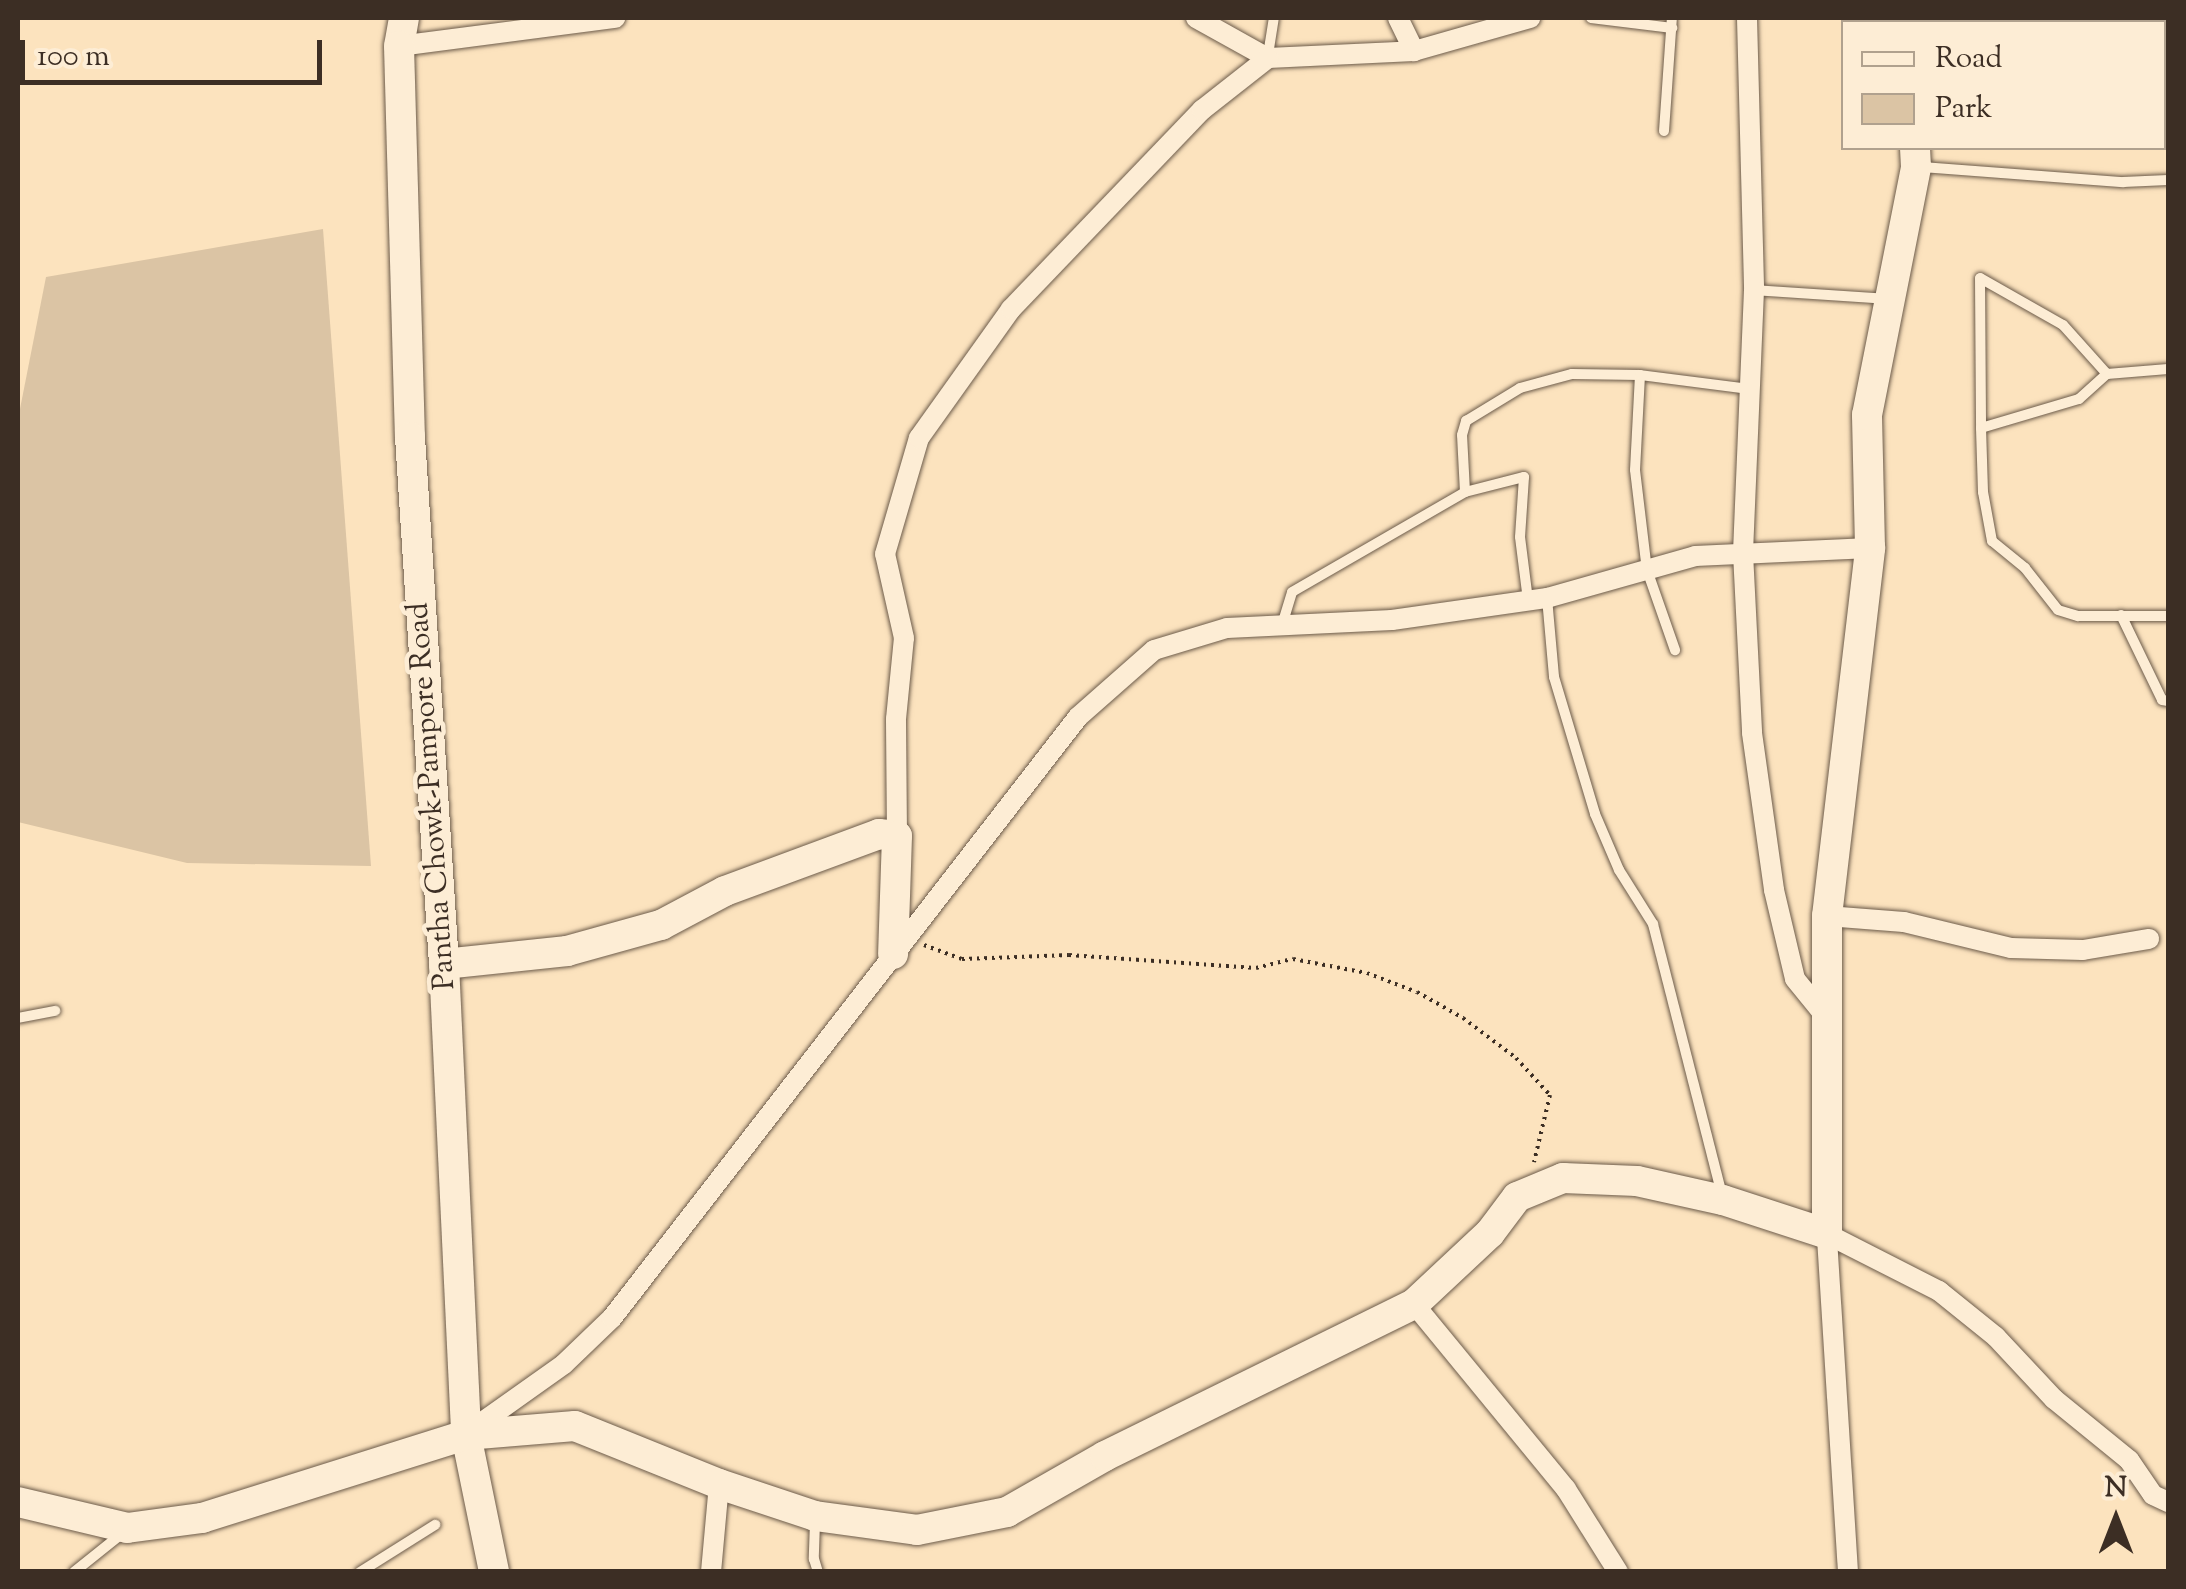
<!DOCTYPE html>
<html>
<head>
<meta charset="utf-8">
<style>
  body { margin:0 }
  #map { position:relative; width:2186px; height:1589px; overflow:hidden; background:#fce3be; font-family:"Sorts Mill Goudy",serif }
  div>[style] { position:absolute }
  .green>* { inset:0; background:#dbc4a4 }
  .path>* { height:4px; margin-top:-2px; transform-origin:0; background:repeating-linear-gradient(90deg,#3c2e24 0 2.5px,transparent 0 7.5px) }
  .roads { filter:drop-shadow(0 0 2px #6c5b4a) drop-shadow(0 0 2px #6c5b4a) }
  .lane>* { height:10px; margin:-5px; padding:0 5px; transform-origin:5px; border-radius:5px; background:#fdedd5 }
  .street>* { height:20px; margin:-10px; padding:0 10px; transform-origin:10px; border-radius:10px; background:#fdedd5 }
  .secondary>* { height:30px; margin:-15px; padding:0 15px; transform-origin:15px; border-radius:15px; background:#fdedd5 }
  span { translate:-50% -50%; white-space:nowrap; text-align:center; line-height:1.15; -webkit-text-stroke:9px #fdedd5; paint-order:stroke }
  .street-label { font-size:30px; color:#3c2e24 }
  .frame { position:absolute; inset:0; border:20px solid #3c2e24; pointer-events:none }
  .legend { position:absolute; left:1841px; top:20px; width:325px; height:130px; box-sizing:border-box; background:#fdedd5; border:2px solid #b0a18e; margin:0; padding:12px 18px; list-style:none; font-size:30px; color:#3c2e24 }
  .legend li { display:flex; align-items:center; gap:20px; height:50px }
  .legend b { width:50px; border:2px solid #b0a18e }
  .north { position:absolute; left:2066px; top:1469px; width:100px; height:100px; -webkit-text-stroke:8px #fdedd5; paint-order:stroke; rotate:0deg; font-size:28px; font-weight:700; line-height:40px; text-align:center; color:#3c2e24 }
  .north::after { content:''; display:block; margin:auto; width:35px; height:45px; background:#3c2e24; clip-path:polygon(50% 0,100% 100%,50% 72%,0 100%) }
  .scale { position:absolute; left:20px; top:40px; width:302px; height:45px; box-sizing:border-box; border:5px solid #3c2e24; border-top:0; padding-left:12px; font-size:30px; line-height:35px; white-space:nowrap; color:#3c2e24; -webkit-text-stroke:8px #fdedd5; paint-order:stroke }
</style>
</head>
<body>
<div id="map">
  <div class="green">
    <i style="clip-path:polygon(323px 229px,371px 866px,187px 863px,18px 822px,18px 419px,46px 277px)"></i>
  </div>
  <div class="path">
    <i style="left:924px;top:945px;width:40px;rotate:20.2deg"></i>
    <i style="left:962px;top:959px;width:107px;rotate:-2.1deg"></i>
    <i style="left:1069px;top:955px;width:187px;rotate:4deg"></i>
    <i style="left:1256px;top:968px;width:38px;rotate:-14deg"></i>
    <i style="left:1293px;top:959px;width:75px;rotate:10.7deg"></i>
    <i style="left:1367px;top:973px;width:53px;rotate:20.8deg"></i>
    <i style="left:1417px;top:992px;width:53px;rotate:29.5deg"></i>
    <i style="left:1463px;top:1018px;width:66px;rotate:37deg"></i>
    <i style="left:1516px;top:1058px;width:50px;rotate:47.4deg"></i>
    <i style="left:1550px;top:1095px;width:69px;rotate:103.4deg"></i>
  </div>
  <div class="roads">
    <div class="lane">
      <i style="left:1591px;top:18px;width:82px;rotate:7deg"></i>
      <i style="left:1268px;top:55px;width:37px;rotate:-81deg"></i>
      <i style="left:1664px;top:131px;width:113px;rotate:-86deg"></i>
      <i style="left:1922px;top:167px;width:202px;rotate:4.3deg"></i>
      <i style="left:2123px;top:182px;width:45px;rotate:-2.5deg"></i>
      <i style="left:1754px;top:290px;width:134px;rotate:3.8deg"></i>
      <i style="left:2107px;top:374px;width:61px;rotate:-4.7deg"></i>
      <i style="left:1640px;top:375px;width:95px;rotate:93deg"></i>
      <i style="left:1635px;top:470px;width:101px;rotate:83.2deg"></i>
      <i style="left:1647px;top:570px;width:85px;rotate:70.7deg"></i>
      <i style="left:1981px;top:428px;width:102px;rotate:-16.5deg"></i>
      <i style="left:2079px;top:399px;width:38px;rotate:-42deg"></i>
      <i style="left:2107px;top:374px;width:66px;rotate:-131.9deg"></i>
      <i style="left:2063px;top:325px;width:95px;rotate:-150.5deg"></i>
      <i style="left:1980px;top:278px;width:150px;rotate:89.6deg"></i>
      <i style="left:1981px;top:428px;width:64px;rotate:88.2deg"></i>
      <i style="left:1983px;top:492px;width:50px;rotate:79.6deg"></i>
      <i style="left:1992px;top:541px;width:43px;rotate:39.3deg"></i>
      <i style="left:2025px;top:568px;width:53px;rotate:51.8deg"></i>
      <i style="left:2058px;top:610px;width:21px;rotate:17deg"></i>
      <i style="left:2078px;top:616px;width:90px"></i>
      <i style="left:1465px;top:492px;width:57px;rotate:-93deg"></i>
      <i style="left:1462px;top:435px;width:15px;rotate:-74deg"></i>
      <i style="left:1466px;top:421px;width:63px;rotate:-31.4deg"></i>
      <i style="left:1520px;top:388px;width:54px;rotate:-15.1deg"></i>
      <i style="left:1572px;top:374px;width:68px;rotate:0.8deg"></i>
      <i style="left:1640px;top:375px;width:111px;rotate:7.3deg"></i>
      <i style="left:1547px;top:598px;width:79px;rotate:84.9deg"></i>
      <i style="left:1554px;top:677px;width:143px;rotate:73.3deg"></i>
      <i style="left:1595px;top:814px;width:61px;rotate:66.8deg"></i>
      <i style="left:1619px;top:870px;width:64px;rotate:57.8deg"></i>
      <i style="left:1653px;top:924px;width:280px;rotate:75.7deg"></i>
      <i style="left:2121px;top:615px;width:94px;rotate:64.2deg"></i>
      <i style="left:2162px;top:700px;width:6px;rotate:9deg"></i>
      <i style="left:1282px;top:625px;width:34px;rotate:-73deg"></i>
      <i style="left:1292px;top:592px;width:200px;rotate:-30deg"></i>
      <i style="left:1465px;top:492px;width:61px;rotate:-14.3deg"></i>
      <i style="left:1524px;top:477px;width:60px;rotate:93.8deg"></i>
      <i style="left:1520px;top:537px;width:64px;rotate:82.8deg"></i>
      <i style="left:18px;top:1018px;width:38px;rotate:-11deg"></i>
      <i style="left:815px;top:1522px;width:37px;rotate:92deg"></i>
      <i style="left:814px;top:1559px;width:14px;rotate:73deg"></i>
      <i style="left:74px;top:1572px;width:64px;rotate:-38.7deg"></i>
      <i style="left:360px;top:1572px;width:89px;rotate:-32.1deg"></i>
    </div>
    <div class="street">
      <i style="left:1196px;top:18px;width:82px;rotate:29.1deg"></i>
      <i style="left:1268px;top:58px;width:146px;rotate:-2.7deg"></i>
      <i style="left:1414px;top:51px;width:121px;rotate:-15.9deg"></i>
      <i style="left:1398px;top:18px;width:37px;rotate:64deg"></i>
      <i style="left:1747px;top:18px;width:272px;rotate:88.5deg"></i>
      <i style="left:1754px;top:290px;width:263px;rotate:92.4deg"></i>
      <i style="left:1743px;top:553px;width:180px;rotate:87.1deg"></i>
      <i style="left:1752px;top:733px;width:159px;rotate:82deg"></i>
      <i style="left:1774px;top:890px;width:91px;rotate:76.7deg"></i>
      <i style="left:1795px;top:979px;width:49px;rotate:50.8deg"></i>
      <i style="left:399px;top:46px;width:218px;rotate:-7.4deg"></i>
      <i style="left:897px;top:836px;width:117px;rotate:-90.5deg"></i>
      <i style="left:896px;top:719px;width:81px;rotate:-84.4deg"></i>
      <i style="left:904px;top:638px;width:86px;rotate:-102.7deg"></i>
      <i style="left:885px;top:554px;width:121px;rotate:-73.7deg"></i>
      <i style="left:919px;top:438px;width:158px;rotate:-54.5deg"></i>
      <i style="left:1011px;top:309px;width:276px;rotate:-46.2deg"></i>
      <i style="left:1202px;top:110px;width:84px;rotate:-38.2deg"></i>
      <i style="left:1827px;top:916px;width:77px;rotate:4.5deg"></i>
      <i style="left:1904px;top:922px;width:110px;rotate:13.7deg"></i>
      <i style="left:2011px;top:948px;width:72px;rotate:1.6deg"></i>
      <i style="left:2083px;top:950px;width:67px;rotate:-9.5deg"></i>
      <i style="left:1414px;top:1304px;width:239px;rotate:50.6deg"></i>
      <i style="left:1566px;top:1489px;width:98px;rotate:57.9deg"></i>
      <i style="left:467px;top:1433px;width:119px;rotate:-35.4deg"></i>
      <i style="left:564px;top:1364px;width:66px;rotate:-43.8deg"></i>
      <i style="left:612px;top:1318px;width:760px;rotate:-52.21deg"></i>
      <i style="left:1078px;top:717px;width:101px;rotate:-41.4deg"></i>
      <i style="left:1154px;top:650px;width:76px;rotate:-16.8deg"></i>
      <i style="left:1227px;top:628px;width:165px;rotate:-2.8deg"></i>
      <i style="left:1392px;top:620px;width:157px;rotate:-8.1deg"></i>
      <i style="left:1547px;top:598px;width:154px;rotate:-15.8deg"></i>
      <i style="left:1695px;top:556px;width:175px;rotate:-2.6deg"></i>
      <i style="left:711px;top:1572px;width:88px;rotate:-84.8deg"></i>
      <i style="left:1848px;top:1572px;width:339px;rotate:-93.6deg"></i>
      <i style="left:1827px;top:1234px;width:126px;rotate:27deg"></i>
      <i style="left:1939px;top:1291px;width:73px;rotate:38.9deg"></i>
      <i style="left:1996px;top:1337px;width:85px;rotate:46.9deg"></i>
      <i style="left:2054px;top:1399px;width:97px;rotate:39.1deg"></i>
      <i style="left:2129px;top:1460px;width:42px;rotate:55.6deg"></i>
      <i style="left:2153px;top:1495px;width:17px;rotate:25deg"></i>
    </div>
    <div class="secondary">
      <i style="left:404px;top:18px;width:28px;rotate:100deg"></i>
      <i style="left:399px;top:46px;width:391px;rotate:88.4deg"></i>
      <i style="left:410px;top:437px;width:528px;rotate:86.31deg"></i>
      <i style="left:444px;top:964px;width:472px;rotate:87.3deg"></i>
      <i style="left:466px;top:1435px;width:140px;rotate:78.4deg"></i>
      <i style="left:1922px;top:22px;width:4px;rotate:-90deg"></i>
      <i style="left:444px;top:964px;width:124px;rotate:-6deg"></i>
      <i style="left:567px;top:951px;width:98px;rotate:-15.5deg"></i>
      <i style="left:661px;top:925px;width:72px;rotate:-28deg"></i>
      <i style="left:725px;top:891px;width:164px;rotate:-20.3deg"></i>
      <i style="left:879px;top:834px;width:18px;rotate:6deg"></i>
      <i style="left:897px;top:836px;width:118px;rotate:91.9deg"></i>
      <i style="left:18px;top:1502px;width:112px;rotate:13.4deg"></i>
      <i style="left:127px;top:1528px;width:76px;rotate:-7.6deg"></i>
      <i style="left:202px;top:1518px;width:277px;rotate:-17.5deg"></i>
      <i style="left:466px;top:1435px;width:109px;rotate:-4.7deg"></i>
      <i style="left:575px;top:1426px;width:155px;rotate:21.9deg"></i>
      <i style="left:719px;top:1484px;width:101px;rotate:18.4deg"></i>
      <i style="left:815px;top:1516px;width:103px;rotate:7.8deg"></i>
      <i style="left:917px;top:1530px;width:92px;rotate:-11.3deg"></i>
      <i style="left:1007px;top:1512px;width:113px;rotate:-29.7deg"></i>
      <i style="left:1105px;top:1456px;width:344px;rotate:-26.2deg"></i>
      <i style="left:1414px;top:1304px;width:104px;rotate:-43.1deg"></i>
      <i style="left:1490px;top:1233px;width:45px;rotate:-53.1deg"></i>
      <i style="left:1517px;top:1197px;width:50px;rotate:-22.4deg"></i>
      <i style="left:1563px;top:1178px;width:74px;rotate:2.3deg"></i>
      <i style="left:1637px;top:1181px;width:88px;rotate:12.5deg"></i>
      <i style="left:1723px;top:1200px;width:109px;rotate:18.1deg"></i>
      <i style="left:1827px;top:1234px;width:318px;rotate:-90deg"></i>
      <i style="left:1827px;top:916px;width:371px;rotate:-83.3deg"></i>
      <i style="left:1870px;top:548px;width:133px;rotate:-91.3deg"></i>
      <i style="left:1867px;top:415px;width:253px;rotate:-78.8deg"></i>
      <i style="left:1916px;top:167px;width:19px;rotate:-93deg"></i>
    </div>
  </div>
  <div class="street-label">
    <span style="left:433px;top:796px;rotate:-94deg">Pantha Chowk-Pampore Road</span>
  </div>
  <div class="frame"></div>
  <ul class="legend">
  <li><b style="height:12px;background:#fdedd5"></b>Road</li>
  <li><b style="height:28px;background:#dbc4a4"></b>Park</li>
  </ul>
  <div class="north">N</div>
  <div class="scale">100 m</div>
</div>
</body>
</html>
